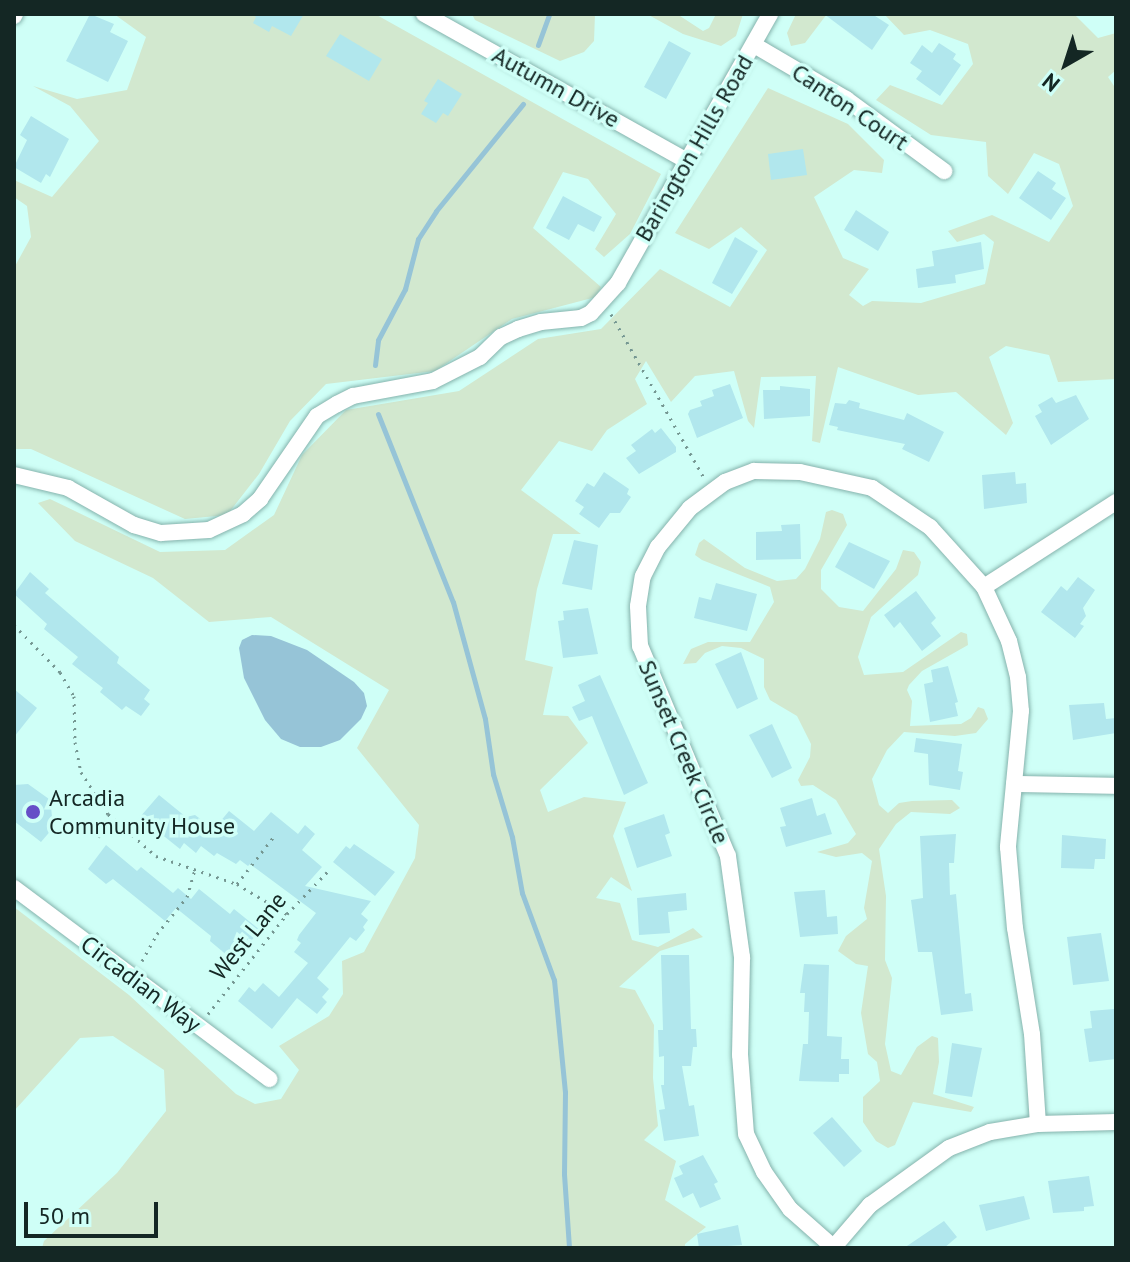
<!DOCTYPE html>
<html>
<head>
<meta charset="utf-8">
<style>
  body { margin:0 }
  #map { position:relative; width:1130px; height:1262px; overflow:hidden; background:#cffff7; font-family:"PT Sans",sans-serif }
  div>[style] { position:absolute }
  .green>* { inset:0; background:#d2e8cf }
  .water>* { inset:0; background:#96c4d7 }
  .stream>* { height:5px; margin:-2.5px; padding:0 2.5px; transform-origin:2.5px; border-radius:2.5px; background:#96c4d7 }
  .building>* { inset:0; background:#b1e7ed }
  .path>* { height:3px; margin-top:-1.5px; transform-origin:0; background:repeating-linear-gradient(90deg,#759792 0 2px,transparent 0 8px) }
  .roads { filter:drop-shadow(0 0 2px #85b3ac) drop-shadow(0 0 2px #85b3ac) }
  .street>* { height:16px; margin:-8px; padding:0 8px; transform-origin:8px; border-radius:8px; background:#fff }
  .dots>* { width:22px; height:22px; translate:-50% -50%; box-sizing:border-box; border:4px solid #cffff7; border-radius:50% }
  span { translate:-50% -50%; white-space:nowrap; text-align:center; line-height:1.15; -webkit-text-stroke:7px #cffff7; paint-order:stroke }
  .street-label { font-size:24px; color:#142724 }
  .poi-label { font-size:24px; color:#142724 }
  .left { translate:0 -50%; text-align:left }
  .frame { position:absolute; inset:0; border:16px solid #142724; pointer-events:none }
  .north { position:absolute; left:1026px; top:24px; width:80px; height:80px; -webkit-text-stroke:6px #cffff7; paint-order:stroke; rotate:219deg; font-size:22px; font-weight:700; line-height:32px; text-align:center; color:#142724 }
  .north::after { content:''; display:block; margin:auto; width:28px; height:36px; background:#142724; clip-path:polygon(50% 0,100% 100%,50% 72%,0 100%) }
  .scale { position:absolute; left:24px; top:1202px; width:134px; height:36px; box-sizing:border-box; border:4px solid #142724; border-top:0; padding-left:10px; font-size:24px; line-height:28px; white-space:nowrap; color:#142724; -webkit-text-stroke:6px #cffff7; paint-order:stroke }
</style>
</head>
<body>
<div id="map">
  <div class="green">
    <i style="clip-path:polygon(114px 14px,375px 14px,661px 174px,630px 234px,604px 257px,595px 249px,616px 214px,588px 179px,563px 172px,533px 228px,601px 287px,596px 297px,512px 319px,435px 371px,326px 384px,290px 421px,259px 474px,227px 515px,185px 519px,31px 449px,14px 449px,14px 268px,31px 237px,27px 206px,14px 197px,14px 180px,52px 197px,99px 141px,70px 106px,33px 86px,77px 99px,127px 90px,146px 37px)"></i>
    <i style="clip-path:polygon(472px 14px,595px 14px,594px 41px,584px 52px,560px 61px,475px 20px)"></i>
    <i style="clip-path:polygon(647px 14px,677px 14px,703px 31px,709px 28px,716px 14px,743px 14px,736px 36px,721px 46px,683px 34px)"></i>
    <i style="clip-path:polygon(796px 14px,827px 14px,805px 43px,791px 46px,787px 33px)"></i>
    <i style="clip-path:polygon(884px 14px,1074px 14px,1098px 38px,1116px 33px,1116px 70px,1108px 77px,1116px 89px,1116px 379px,1058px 382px,1049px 355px,1006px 346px,989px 357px,1013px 423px,1006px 435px,956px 392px,918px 395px,838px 367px,820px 443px,812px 441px,816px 376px,761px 377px,754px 428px,748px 421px,734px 371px,695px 376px,671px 402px,646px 361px,635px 379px,647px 404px,607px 430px,592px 451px,559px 441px,521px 490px,581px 534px,553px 534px,537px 589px,525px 660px,553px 667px,543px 715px,568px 716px,588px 743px,540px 790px,548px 812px,584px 797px,626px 802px,613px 836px,632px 891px,611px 877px,596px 898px,620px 903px,632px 940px,658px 947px,693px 928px,703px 937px,660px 951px,619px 987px,635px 990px,654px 1025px,653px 1078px,658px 1126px,644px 1140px,676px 1161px,665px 1200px,706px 1227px,685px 1244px,685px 1248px,42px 1248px,44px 1241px,117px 1173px,166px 1111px,164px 1070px,113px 1036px,80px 1038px,14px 1111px,14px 907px,129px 995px,236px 1094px,255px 1104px,281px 1099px,299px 1070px,279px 1046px,329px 1016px,343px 994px,342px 961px,364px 952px,415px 858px,419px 825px,357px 748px,389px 690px,271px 617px,209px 622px,153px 578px,75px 541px,38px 503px,50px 499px,160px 552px,225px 550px,274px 515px,302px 455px,346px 410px,459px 391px,538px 339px,601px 329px,660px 269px,730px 307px,767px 250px,741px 227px,709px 249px,675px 233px,768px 88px,848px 124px,884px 160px,882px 173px,854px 170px,814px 197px,843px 258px,869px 269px,849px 295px,863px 306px,872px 301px,921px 303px,985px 284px,994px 242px,984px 234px,957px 242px,948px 231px,992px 215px,1049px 242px,1073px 206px,1059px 164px,1034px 153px,1008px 194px,988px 176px,986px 142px,931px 135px,876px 100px,890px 85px,942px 105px,973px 64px,968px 44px,930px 30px,904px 35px)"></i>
    <i style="clip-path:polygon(832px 510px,843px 514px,847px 525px,821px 570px,821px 589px,839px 607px,863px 611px,896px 569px,903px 550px,914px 552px,921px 562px,918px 575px,871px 617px,858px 657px,864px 675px,903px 672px,961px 632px,967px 634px,968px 645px,922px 671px,909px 685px,907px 690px,912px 701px,910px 726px,961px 724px,971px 718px,978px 707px,984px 709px,988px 719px,976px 733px,955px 736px,904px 732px,887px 750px,872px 779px,879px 805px,888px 813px,899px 803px,912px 801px,952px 800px,960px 808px,950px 814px,911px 812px,896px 824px,879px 849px,886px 896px,885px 960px,892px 978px,885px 1044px,891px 1071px,901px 1075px,917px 1047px,932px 1036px,938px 1038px,939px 1062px,933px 1094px,974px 1107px,971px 1112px,913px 1102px,895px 1145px,888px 1148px,876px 1141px,863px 1122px,863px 1097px,880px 1081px,877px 1062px,868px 1054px,861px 1013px,868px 966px,856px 964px,838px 951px,846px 936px,867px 919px,864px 908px,872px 861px,862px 853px,836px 857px,817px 852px,848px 843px,856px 834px,836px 800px,813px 785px,801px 786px,798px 780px,810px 757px,811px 744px,797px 716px,770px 700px,764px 687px,764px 659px,741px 648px,722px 646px,705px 653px,696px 663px,683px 664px,691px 649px,708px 642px,750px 642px,774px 602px,770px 587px,702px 560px,695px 555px,699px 543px,704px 539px,745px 568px,777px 581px,796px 579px,805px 569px,820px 539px,826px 512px)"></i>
  </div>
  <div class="water">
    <i style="clip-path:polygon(252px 635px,271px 636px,307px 650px,354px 682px,364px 693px,367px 706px,361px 719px,340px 740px,321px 747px,300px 747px,281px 739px,265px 720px,244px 678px,239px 648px,242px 640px)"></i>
  </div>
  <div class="stream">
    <i style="left:538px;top:45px;width:33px;rotate:-70deg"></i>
    <i style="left:375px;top:365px;width:25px;rotate:-83deg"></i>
    <i style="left:378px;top:340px;width:58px;rotate:-62.1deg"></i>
    <i style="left:405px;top:289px;width:52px;rotate:-75.4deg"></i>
    <i style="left:418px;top:239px;width:33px;rotate:-57deg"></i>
    <i style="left:436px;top:211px;width:138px;rotate:-50.9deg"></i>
    <i style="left:378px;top:414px;width:202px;rotate:68.3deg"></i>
    <i style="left:453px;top:602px;width:121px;rotate:74.7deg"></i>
    <i style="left:485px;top:719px;width:56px;rotate:81.7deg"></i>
    <i style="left:493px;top:774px;width:66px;rotate:73.2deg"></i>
    <i style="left:512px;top:837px;width:57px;rotate:79.9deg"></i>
    <i style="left:522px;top:893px;width:93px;rotate:69.8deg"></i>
    <i style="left:554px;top:980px;width:113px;rotate:84.4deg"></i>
    <i style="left:565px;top:1092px;width:82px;rotate:90.7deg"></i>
    <i style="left:564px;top:1174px;width:74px;rotate:86.1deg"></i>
  </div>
  <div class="building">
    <i style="clip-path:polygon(90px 14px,114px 24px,110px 32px,128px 41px,108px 82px,66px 61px)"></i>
    <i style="clip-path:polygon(251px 14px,304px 14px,291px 36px,272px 26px,269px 32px,253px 23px,256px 17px)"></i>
    <i style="clip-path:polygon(824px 14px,872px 14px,889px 25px,872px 50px)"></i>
    <i style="clip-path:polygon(340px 34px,382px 59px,369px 81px,326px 56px)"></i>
    <i style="clip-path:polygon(669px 41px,691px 53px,666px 99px,644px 87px)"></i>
    <i style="clip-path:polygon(939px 43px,956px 54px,953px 59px,961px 65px,940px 96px,916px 79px,922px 71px,910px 63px,922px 45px,932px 53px)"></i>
    <i style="clip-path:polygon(438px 79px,462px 94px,448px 116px,443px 113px,436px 123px,421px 114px,428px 103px,424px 101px)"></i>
    <i style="clip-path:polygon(31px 116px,69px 139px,50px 177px,46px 174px,41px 183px,14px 167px,27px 140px,20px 135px)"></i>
    <i style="clip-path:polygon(803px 149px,807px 175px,771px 180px,768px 154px)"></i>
    <i style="clip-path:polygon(1038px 171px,1056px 183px,1052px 189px,1066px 198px,1051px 220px,1019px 198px)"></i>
    <i style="clip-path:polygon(563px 196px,602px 217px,594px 232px,578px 224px,569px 240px,546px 228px)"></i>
    <i style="clip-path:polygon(856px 210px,889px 232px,878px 251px,844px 230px)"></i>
    <i style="clip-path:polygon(735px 237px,758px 251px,732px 294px,712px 283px)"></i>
    <i style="clip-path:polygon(981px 242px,984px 269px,955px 275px,956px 283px,918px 288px,916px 269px,934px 266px,932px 251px)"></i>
    <i style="clip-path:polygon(730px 384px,743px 418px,697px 438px,688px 414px,690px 410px,702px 406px,700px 401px,714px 396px,712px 390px)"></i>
    <i style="clip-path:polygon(780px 386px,810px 389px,810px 416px,764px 419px,763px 390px,780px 390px)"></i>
    <i style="clip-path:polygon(1076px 395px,1089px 419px,1051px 445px,1035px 416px,1042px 412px,1038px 405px,1052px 397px,1056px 403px)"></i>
    <i style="clip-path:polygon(849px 400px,860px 403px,859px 408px,904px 420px,907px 413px,944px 432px,929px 462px,902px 449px,905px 444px,837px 430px,838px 427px,829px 425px,835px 403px,846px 404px)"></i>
    <i style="clip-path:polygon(661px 428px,676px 447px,676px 452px,639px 474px,626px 458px,636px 451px,631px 445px,652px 429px,655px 433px)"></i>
    <i style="clip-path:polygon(604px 472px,629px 489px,627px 494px,631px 497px,620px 513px,610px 513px,599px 528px,579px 514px,584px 507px,575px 501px,587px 483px,594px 487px)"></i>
    <i style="clip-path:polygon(1015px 472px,1016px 484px,1026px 483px,1027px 503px,984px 509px,982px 475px)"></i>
    <i style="clip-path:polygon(800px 524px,801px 559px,756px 560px,756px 532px,782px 531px,781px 525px)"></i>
    <i style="clip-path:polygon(574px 540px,598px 545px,592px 590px,562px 584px)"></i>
    <i style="clip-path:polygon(849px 542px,890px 561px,874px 589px,835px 567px)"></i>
    <i style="clip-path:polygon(30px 572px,49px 589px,45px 593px,119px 657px,117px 663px,150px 690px,144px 699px,150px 704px,141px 716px,126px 706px,122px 710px,100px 692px,103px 688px,72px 664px,78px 657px,44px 629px,47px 624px,14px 594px)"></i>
    <i style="clip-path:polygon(1078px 577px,1095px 590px,1083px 608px,1086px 616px,1080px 624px,1084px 626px,1075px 638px,1041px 612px,1061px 586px,1067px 591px)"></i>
    <i style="clip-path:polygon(716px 583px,757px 594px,747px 631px,694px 618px,699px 597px,711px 600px)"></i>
    <i style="clip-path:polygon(916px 591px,936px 618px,931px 623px,941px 636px,922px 651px,900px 622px,894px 628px,884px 615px)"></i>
    <i style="clip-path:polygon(588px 608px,598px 654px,563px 658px,558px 621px,564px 620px,563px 611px)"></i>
    <i style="clip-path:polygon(741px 652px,758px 699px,737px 709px,715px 664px)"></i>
    <i style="clip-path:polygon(948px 666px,958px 702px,955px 703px,958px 716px,930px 722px,924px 684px,933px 682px,931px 670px)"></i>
    <i style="clip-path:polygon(600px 675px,648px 783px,624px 795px,592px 716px,579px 721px,572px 707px,585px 701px,578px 685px)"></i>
    <i style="clip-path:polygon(14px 689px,37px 708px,14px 737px)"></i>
    <i style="clip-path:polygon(1104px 703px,1106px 719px,1116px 718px,1116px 733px,1073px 740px,1069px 705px)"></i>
    <i style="clip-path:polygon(772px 724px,792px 768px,772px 778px,749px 735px)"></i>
    <i style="clip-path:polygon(916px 738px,962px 744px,958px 771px,963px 772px,960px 790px,929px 785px,928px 754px,914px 752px)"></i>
    <i style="clip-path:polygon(28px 784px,56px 804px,51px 806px,53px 828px,41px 842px,14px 821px,14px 785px)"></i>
    <i style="clip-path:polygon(159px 795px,186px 817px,195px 815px,214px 829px,229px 811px,254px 831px,271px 812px,298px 834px,305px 825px,315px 834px,302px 850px,322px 867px,305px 886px,371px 901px,361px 914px,368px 920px,363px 927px,365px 930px,356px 941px,350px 937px,317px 978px,329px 989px,322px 997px,327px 1002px,317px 1014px,297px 998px,272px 1029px,238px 1001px,249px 987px,255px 992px,263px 983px,279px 997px,308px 963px,294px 952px,301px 943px,297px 940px,299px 935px,316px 913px,250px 864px,248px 866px,240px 860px,236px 864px,217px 853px,214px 856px,201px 846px,196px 853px,184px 843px,180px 849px,140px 817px)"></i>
    <i style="clip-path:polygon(812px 798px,817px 816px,825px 813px,832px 834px,786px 847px,780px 827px,786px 826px,780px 808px)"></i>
    <i style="clip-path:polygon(664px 814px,670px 833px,665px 835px,672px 856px,637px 868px,624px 828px)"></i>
    <i style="clip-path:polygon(956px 834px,954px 863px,949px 863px,950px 895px,956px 894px,965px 994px,971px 993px,973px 1011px,941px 1015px,932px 952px,918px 952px,911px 900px,923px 898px,920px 836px)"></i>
    <i style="clip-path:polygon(1062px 835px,1106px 839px,1105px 859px,1095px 859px,1094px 869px,1061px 868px)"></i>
    <i style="clip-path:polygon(354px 844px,395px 872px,375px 896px,333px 862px,346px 846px,350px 849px)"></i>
    <i style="clip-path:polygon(106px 845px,137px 871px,141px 867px,173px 893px,178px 888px,191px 899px,199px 889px,230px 914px,234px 909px,260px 930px,238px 957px,233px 953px,229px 957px,210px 941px,211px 936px,176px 908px,165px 921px,113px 879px,106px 884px,88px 869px)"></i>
    <i style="clip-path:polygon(825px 890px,827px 917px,837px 916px,838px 934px,800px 937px,794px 892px)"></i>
    <i style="clip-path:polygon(686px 893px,687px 910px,668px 912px,670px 933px,639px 935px,637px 898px)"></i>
    <i style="clip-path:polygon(1101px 933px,1109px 981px,1073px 985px,1067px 937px)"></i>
    <i style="clip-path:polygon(661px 955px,689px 955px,691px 1029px,696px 1029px,697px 1047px,693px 1047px,691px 1066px,682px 1066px,689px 1106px,694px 1105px,699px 1136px,664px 1141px,659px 1110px,665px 1109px,661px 1085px,664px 1085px,664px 1056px,659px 1057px,658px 1030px,663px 1030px)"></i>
    <i style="clip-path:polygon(804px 964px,829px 965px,827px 1036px,842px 1037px,841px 1059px,849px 1059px,849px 1074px,839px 1074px,839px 1082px,799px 1081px,803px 1044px,808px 1044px,809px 1012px,804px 1012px,805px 993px,800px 993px)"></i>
    <i style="clip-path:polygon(1114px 1009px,1116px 1059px,1089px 1062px,1084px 1029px,1092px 1028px,1090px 1011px)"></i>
    <i style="clip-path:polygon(952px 1043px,982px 1048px,972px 1097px,945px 1093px)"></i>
    <i style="clip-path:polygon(832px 1117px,862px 1151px,844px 1167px,813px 1133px)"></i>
    <i style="clip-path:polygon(703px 1155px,718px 1182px,714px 1184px,721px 1199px,700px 1208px,693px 1193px,683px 1198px,674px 1178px,683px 1174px,679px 1166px)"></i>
    <i style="clip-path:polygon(1089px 1176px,1094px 1206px,1084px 1207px,1084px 1211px,1053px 1213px,1048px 1181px)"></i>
    <i style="clip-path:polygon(1024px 1196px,1030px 1219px,986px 1231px,979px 1205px)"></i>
    <i style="clip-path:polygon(944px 1221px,957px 1237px,944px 1248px,904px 1248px)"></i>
    <i style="clip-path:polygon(738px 1225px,742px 1245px,699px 1248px,697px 1234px)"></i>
  </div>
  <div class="path">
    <i style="left:611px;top:314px;width:189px;rotate:60.4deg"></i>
    <i style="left:14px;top:625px;width:66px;rotate:45.6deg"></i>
    <i style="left:60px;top:672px;width:28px;rotate:60deg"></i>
    <i style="left:74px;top:696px;width:46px;rotate:88.8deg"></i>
    <i style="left:75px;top:742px;width:31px;rotate:79deg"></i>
    <i style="left:81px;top:772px;width:50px;rotate:57.3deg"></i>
    <i style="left:108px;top:814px;width:64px;rotate:41.2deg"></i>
    <i style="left:156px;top:856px;width:86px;rotate:19.1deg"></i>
    <i style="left:237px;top:884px;width:58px;rotate:31deg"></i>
    <i style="left:98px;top:837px;width:24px;rotate:-45deg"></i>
    <i style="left:237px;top:884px;width:62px;rotate:-52.2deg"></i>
    <i style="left:142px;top:961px;width:31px;rotate:-61deg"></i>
    <i style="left:157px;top:934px;width:48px;rotate:-51deg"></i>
    <i style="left:187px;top:897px;width:29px;rotate:-74deg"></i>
    <i style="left:208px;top:1014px;width:127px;rotate:-51.7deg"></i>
    <i style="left:287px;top:914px;width:61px;rotate:-46.3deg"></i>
  </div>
  <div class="roads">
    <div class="street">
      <i style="left:424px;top:14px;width:301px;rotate:29.2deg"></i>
      <i style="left:14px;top:16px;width:2px;rotate:-63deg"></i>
      <i style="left:754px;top:45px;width:107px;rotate:30.4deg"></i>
      <i style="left:846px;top:99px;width:122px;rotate:36.3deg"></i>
      <i style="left:14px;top:475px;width:56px;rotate:13.5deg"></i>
      <i style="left:68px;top:488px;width:76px;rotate:29.3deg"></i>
      <i style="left:134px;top:525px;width:28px;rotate:17deg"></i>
      <i style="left:161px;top:533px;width:48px;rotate:-3.6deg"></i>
      <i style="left:209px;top:530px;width:38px;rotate:-25deg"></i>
      <i style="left:243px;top:514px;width:23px;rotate:-41deg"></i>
      <i style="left:260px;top:499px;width:101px;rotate:-55.5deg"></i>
      <i style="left:317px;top:416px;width:23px;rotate:-31deg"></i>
      <i style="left:337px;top:404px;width:18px;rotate:-27deg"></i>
      <i style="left:353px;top:396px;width:81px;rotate:-10.6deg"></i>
      <i style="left:433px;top:381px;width:53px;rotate:-27.1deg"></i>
      <i style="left:480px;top:357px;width:29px;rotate:-44deg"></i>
      <i style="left:501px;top:337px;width:19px;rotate:-25deg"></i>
      <i style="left:518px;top:329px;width:24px;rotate:-17deg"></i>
      <i style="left:541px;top:322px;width:40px;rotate:-5.7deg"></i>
      <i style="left:581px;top:318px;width:11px;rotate:-27deg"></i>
      <i style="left:591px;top:313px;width:40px;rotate:-48deg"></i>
      <i style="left:618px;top:283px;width:309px;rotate:-60.5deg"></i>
      <i style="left:984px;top:587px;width:157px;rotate:-32.8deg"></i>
      <i style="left:1014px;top:784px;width:102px;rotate:1.1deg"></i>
      <i style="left:14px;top:888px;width:319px;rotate:36.8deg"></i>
      <i style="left:833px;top:1247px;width:57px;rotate:-138.5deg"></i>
      <i style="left:790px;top:1209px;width:45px;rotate:-125.1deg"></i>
      <i style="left:764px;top:1172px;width:42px;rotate:-115.3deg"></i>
      <i style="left:746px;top:1134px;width:79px;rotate:-94.3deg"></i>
      <i style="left:740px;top:1055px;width:98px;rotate:-88.8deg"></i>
      <i style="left:742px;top:957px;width:102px;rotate:-97.9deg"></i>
      <i style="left:728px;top:856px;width:228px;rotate:-112.7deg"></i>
      <i style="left:640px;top:646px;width:40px;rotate:-92.9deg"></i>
      <i style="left:638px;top:606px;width:30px;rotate:-81deg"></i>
      <i style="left:643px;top:576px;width:33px;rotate:-63deg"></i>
      <i style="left:658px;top:547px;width:50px;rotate:-50.6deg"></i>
      <i style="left:690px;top:508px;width:44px;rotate:-36.6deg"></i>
      <i style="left:725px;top:482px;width:31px;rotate:-21deg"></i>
      <i style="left:754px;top:471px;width:46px;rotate:1.2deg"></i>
      <i style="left:800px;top:472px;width:74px;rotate:12.5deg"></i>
      <i style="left:872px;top:488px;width:70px;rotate:33.9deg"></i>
      <i style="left:930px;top:527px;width:81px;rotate:48deg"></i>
      <i style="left:984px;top:587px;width:60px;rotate:65.2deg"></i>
      <i style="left:1009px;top:641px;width:37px;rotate:76deg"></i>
      <i style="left:1018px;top:677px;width:34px;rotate:85deg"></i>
      <i style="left:1021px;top:711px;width:137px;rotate:95.5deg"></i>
      <i style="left:1008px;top:847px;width:81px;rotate:85.1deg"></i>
      <i style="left:1015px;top:928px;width:107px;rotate:80.9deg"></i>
      <i style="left:1032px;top:1034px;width:90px;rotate:86.2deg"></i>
      <i style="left:833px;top:1248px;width:57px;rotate:-49.3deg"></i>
      <i style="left:870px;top:1205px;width:97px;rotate:-35.8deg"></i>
      <i style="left:949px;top:1148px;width:44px;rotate:-21.3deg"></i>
      <i style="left:990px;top:1132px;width:49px;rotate:-9.5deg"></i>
      <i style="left:1038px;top:1124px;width:78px;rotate:-1.5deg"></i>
    </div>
  </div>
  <div class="dots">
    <i style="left:33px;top:812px;background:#664ec7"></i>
  </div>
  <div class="street-label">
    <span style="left:556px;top:87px;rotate:29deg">Autumn Drive</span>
    <span style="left:850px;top:107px;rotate:34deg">Canton Court</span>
    <span style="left:694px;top:148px;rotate:-60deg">Barington Hills Road</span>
    <span style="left:684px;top:752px;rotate:67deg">Sunset Creek Circle</span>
    <span style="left:248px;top:936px;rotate:-51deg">West Lane</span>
    <span style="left:141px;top:984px;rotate:37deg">Circadian Way</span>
  </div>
  <div class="poi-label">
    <span class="left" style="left:49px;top:812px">Arcadia<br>Community House</span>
  </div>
  <div class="frame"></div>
  <div class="north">N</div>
  <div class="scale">50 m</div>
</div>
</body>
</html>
